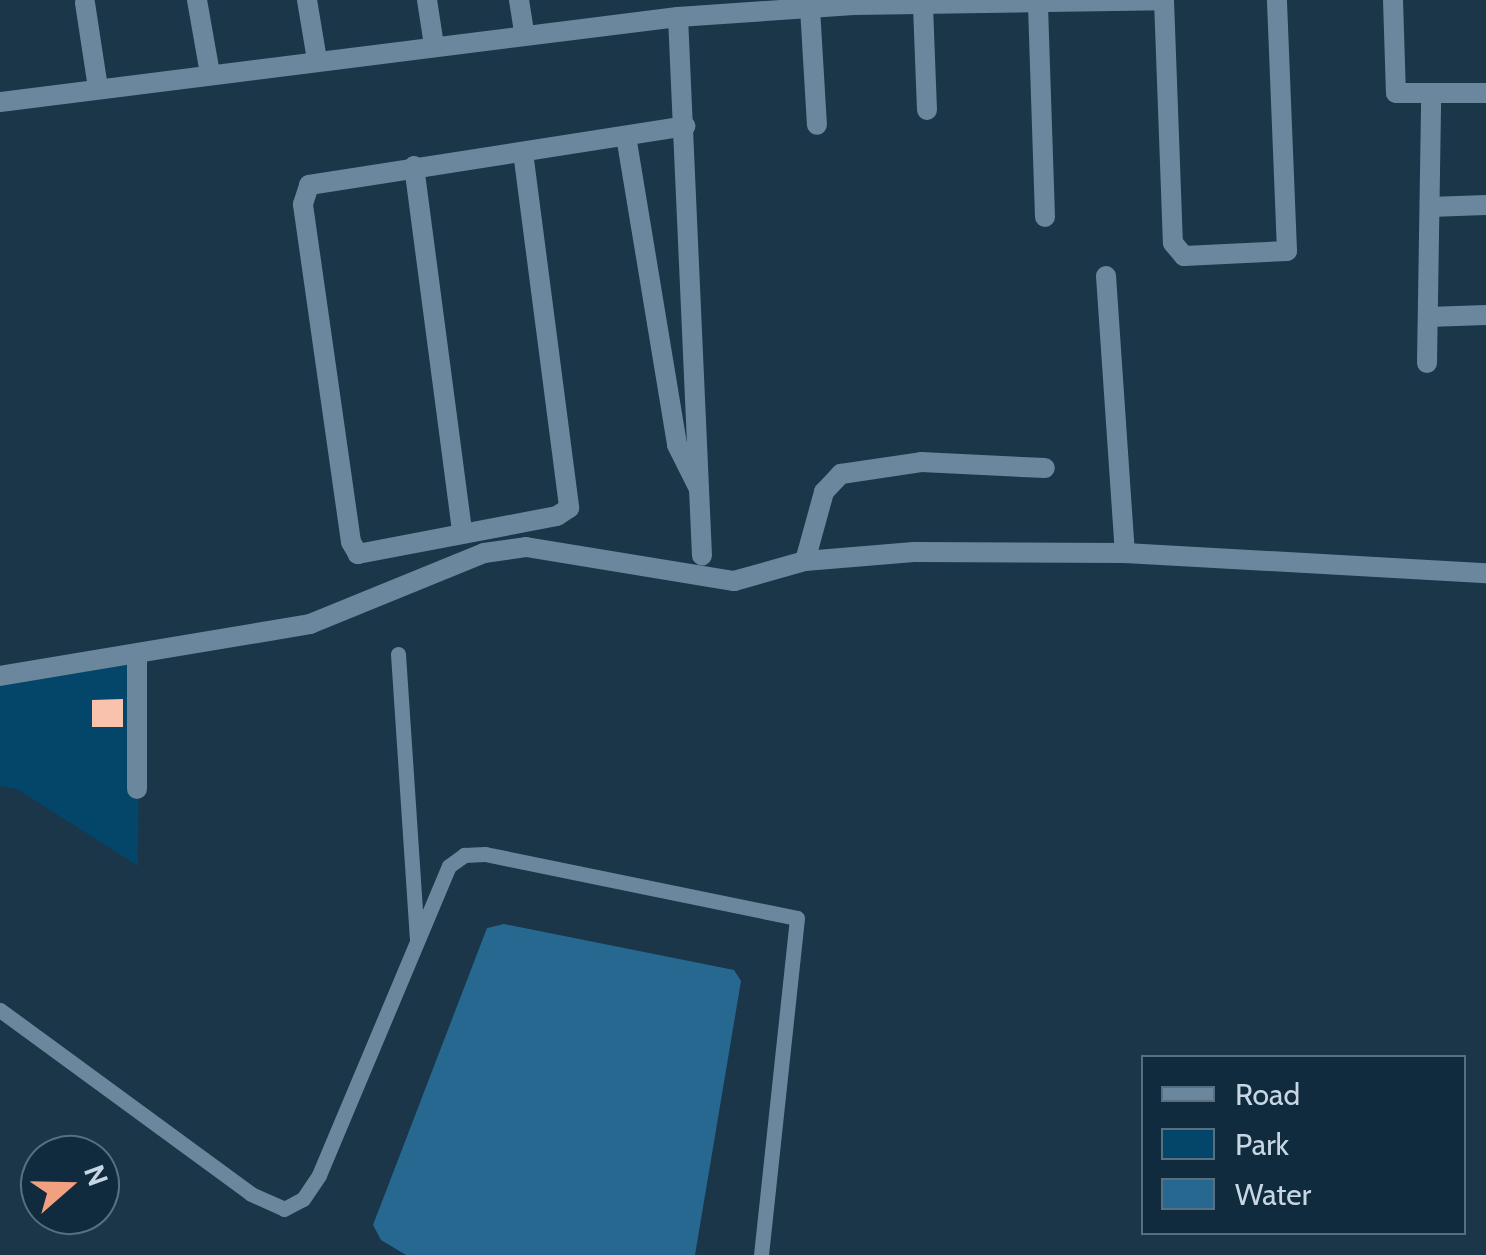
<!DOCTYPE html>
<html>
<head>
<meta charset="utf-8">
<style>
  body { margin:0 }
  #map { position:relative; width:1486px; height:1255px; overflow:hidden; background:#1a3648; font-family:Cabin,sans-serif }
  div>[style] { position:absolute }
  .green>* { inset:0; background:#044669 }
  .water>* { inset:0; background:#266890 }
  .building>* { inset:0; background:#f8c2ac }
  .service>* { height:15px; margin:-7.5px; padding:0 7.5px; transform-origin:7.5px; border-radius:7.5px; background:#6a879d }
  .minor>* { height:20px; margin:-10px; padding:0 10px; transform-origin:10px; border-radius:10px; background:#6a879d }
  span { translate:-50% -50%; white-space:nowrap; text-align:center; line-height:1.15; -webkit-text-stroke:10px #102b3d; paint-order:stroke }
  .legend { position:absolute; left:1141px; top:1055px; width:325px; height:180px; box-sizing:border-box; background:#102b3d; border:2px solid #596f7f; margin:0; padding:12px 18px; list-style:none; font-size:30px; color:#c6d6e2 }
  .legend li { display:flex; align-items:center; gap:20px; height:50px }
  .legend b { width:50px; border:2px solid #596f7f }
  .north { position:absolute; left:20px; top:1135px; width:100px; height:100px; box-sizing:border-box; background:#102b3d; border:2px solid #596f7f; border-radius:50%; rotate:70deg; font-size:28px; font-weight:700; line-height:40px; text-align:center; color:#c6d6e2 }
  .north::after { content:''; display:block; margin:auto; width:35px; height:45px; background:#f2a07f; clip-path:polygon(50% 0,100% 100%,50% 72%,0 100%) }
</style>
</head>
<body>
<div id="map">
  <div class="green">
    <i style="clip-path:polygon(139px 650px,138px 866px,17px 789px,0 786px,0 670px)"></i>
  </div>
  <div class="water">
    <i style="clip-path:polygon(504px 924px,734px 970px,741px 981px,695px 1255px,406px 1255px,381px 1240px,373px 1225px,487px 928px)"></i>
  </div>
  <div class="building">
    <i style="clip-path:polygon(123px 699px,123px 727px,92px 727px,92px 700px)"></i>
  </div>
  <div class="service">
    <i style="left:398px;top:654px;width:285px;rotate:86.2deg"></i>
    <i style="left:0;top:1010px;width:311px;rotate:36.2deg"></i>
    <i style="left:251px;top:1194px;width:36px;rotate:24deg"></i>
    <i style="left:284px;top:1209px;width:21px;rotate:-28deg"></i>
    <i style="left:303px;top:1199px;width:29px;rotate:-56deg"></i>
    <i style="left:319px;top:1175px;width:335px;rotate:-67.2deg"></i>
    <i style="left:449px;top:866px;width:19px;rotate:-36deg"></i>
    <i style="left:464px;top:855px;width:21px;rotate:-3deg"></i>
    <i style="left:485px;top:854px;width:318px;rotate:11.6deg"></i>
    <i style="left:797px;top:918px;width:339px;rotate:96.1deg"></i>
  </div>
  <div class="minor">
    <i style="left:197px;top:0;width:75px;rotate:80deg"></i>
    <i style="left:307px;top:0;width:61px;rotate:80.5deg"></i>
    <i style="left:427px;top:0;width:46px;rotate:81.2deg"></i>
    <i style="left:519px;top:0;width:33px;rotate:81deg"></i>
    <i style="left:1164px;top:0;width:243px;rotate:87.9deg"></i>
    <i style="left:1173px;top:243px;width:17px;rotate:50deg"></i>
    <i style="left:1184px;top:256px;width:103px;rotate:-2.8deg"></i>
    <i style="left:1287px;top:251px;width:251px;rotate:-92.3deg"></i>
    <i style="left:1393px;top:0;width:93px;rotate:88.2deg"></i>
    <i style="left:1396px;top:93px;width:90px"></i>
    <i style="left:85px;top:3px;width:86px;rotate:81.3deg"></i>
    <i style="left:923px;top:6px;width:104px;rotate:87.8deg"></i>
    <i style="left:1038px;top:6px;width:211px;rotate:88.1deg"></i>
    <i style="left:810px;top:8px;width:117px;rotate:86.6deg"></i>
    <i style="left:678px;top:17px;width:539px;rotate:87.45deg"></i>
    <i style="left:0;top:102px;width:683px;rotate:-7.15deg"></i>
    <i style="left:678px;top:17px;width:176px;rotate:-3.9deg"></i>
    <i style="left:854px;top:5px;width:310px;rotate:-0.9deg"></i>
    <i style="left:626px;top:136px;width:313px;rotate:80.6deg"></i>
    <i style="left:677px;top:445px;width:49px;rotate:63.4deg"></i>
    <i style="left:523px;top:152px;width:359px;rotate:82.6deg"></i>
    <i style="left:569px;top:508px;width:14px;rotate:146deg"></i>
    <i style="left:557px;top:516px;width:203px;rotate:169.2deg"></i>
    <i style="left:358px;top:554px;width:14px;rotate:-120deg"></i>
    <i style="left:351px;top:542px;width:341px;rotate:-98.1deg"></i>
    <i style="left:303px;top:204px;width:20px;rotate:-72deg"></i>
    <i style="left:309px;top:185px;width:381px;rotate:-8.9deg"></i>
    <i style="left:414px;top:166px;width:370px;rotate:82.5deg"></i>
    <i style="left:1430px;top:207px;width:56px;rotate:-2deg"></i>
    <i style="left:1106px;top:276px;width:278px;rotate:86.1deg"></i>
    <i style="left:1428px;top:317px;width:58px;rotate:-2deg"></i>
    <i style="left:1427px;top:363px;width:269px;rotate:-89.1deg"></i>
    <i style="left:805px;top:561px;width:72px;rotate:-74.6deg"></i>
    <i style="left:824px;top:492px;width:25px;rotate:-47deg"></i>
    <i style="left:841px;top:474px;width:81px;rotate:-8.5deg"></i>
    <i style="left:921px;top:462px;width:124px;rotate:2.8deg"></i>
    <i style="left:137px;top:658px;width:131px;rotate:90deg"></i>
    <i style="left:0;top:676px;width:314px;rotate:-9.5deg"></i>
    <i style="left:310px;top:624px;width:188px;rotate:-22.2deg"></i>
    <i style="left:484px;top:553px;width:42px;rotate:-8.1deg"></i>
    <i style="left:526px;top:547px;width:211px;rotate:9.3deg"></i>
    <i style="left:734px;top:581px;width:74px;rotate:-15.7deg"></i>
    <i style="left:805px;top:561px;width:109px;rotate:-4.7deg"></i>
    <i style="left:914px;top:552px;width:211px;rotate:0.3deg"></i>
    <i style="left:1125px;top:553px;width:362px;rotate:3.2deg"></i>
  </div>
  <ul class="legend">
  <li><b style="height:12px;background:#6a879d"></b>Road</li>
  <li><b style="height:28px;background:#044669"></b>Park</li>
  <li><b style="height:28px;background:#266890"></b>Water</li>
  </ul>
  <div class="north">N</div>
</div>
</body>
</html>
